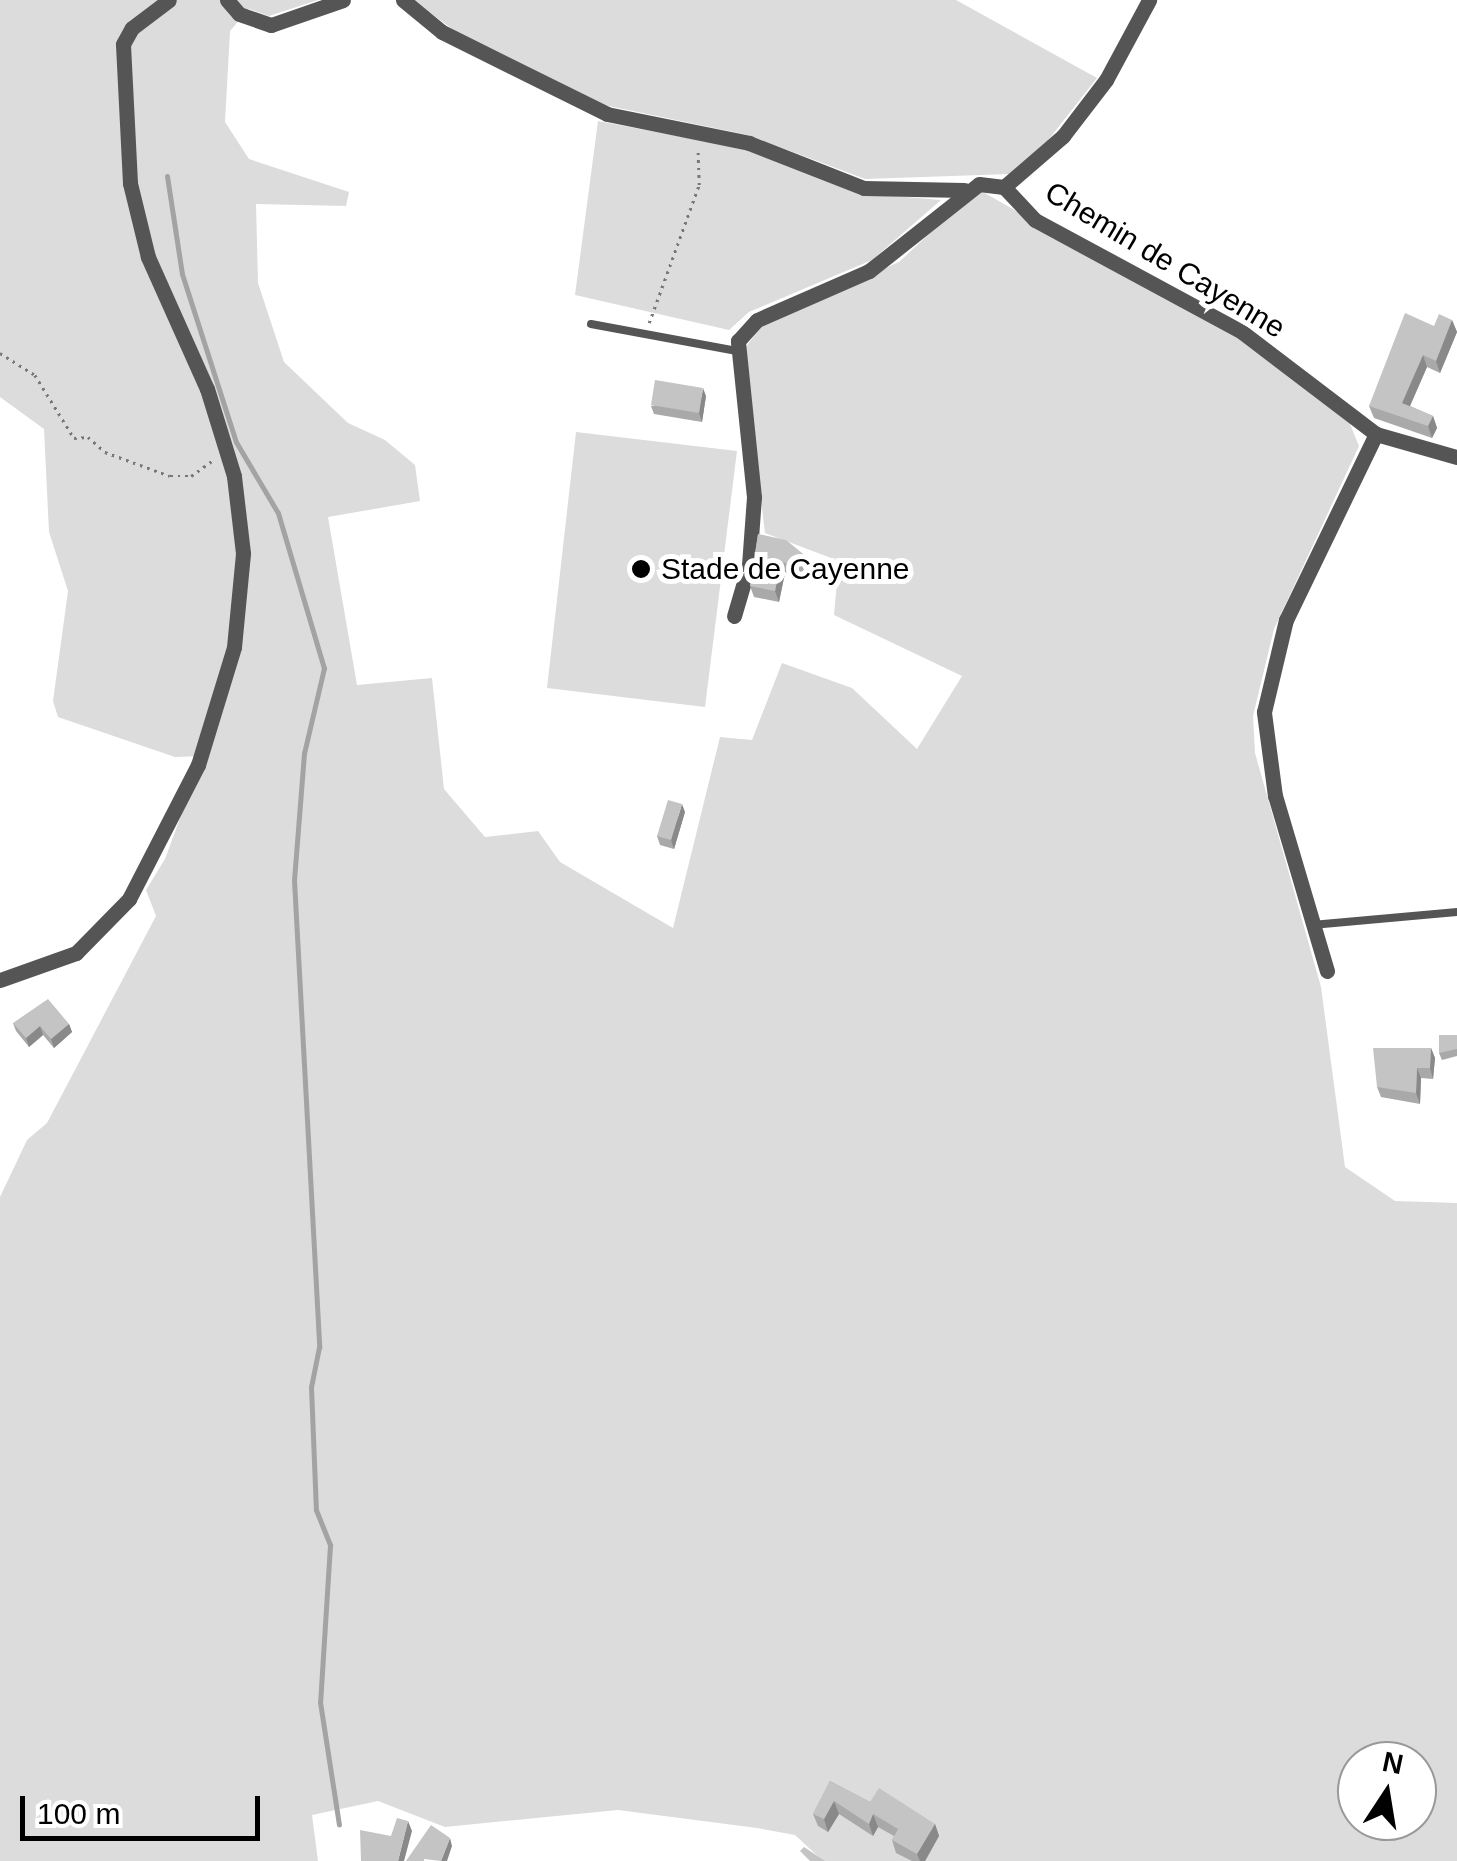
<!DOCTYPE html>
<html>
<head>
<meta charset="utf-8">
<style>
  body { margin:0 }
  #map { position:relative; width:1457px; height:1861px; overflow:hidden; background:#fff; font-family:Helvetica,sans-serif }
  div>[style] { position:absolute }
  .green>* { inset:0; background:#dcdcdc }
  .stream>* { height:5px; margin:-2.5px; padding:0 2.5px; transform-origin:2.5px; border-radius:2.5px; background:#a3a3a3 }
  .path>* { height:2.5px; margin-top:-1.25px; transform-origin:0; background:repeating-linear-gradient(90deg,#777 0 2.5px,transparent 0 7.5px) }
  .service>* { height:8px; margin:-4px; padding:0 4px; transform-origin:4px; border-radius:4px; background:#555 }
  .minor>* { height:15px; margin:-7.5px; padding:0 7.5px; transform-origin:7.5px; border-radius:7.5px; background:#555 }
  .wall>* { inset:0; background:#a9a9a9 }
  .shaded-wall>* { inset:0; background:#898989 }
  .building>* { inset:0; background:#c4c4c4 }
  .dots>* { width:28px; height:28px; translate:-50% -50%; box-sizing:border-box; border:5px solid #fff; border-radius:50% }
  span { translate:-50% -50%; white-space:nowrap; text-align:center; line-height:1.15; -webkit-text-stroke:10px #fff; paint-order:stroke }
  .street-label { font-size:30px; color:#000 }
  .poi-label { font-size:30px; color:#000 }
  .left { translate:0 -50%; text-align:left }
  .north { position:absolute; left:1337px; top:1741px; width:100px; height:100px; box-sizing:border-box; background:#fff; border:2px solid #999; border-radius:50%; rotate:12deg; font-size:28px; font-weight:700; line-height:40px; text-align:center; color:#000 }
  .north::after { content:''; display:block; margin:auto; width:35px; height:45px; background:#000; clip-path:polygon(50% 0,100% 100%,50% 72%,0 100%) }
  .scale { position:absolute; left:20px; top:1796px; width:240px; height:45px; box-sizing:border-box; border:5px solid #000; border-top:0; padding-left:12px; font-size:30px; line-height:35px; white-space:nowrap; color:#000; -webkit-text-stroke:8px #fff; paint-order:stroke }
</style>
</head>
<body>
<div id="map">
  <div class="green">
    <i style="clip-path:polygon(evenodd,0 0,318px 0,269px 16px,249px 9px,230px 31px,225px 122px,249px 159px,349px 192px,346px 206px,256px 204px,258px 283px,284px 362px,348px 423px,385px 440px,415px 465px,420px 501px,328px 517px,357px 685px,432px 678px,444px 789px,485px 837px,538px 831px,560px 862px,673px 928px,720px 737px,752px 740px,782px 663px,852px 688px,917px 749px,962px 676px,834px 615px,839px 561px,765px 533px,743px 351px,762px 325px,899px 262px,970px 196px,983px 192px,1242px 340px,1348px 419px,1359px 446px,1274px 629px,1253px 716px,1255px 753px,1321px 987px,1345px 1167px,1395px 1201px,1457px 1203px,1457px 1861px,823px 1861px,795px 1835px,757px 1828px,618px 1810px,445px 1827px,378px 1801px,312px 1815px,318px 1861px,0 1861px,0 1197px,27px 1140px,47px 1123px,156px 916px,146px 890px,165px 859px,203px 756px,175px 757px,58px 717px,53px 701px,68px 591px,49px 532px,44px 429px,0 397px,0 0,1357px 1761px,1417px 1761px,1417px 1821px,1357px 1821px,1357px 1761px)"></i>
    <i style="clip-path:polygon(413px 0,956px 0,1097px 78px,1049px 139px,1010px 174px,865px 179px,748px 135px,604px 105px,463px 37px)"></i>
    <i style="clip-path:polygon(598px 121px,745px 149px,860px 193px,941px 200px,872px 260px,749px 312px,729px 330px,575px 295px)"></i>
    <i style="clip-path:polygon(576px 432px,737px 451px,705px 707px,547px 688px)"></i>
  </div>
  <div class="stream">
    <i style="left:167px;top:176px;width:99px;rotate:81.3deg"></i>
    <i style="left:182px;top:274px;width:176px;rotate:72.2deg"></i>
    <i style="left:236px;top:442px;width:82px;rotate:59.4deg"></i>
    <i style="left:278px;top:513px;width:162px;rotate:73.5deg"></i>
    <i style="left:324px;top:668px;width:87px;rotate:103.2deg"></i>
    <i style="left:304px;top:753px;width:127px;rotate:94.5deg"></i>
    <i style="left:294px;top:880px;width:468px;rotate:86.9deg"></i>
    <i style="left:319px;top:1347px;width:41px;rotate:101.3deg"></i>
    <i style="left:311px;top:1387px;width:123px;rotate:87.7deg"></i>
    <i style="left:316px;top:1510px;width:38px;rotate:68deg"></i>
    <i style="left:330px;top:1545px;width:157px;rotate:93.6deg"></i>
    <i style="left:320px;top:1702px;width:124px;rotate:81.2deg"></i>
  </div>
  <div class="path">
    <i style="left:649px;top:323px;width:147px;rotate:-70.1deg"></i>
    <i style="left:699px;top:185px;width:35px;rotate:-92deg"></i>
    <i style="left:0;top:353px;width:41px;rotate:32.2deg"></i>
    <i style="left:35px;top:375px;width:74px;rotate:58.2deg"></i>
    <i style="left:74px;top:438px;width:14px;rotate:-4deg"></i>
    <i style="left:88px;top:437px;width:23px;rotate:41deg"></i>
    <i style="left:105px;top:452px;width:69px;rotate:20.3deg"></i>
    <i style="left:170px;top:476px;width:21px"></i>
    <i style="left:191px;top:476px;width:26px;rotate:-36deg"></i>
  </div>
  <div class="service">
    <i style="left:591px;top:324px;width:147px;rotate:10.5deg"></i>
    <i style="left:1312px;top:925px;width:146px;rotate:-5.1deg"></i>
  </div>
  <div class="minor">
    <i style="left:227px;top:0;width:18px;rotate:49deg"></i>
    <i style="left:239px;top:14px;width:34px;rotate:19deg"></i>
    <i style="left:271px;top:25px;width:76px;rotate:-19.1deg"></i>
    <i style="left:403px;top:0;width:50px;rotate:39.4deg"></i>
    <i style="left:442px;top:32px;width:184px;rotate:26.4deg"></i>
    <i style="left:607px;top:114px;width:145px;rotate:11.5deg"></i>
    <i style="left:749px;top:143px;width:123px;rotate:21.4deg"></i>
    <i style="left:864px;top:188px;width:100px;rotate:1.1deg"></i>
    <i style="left:1004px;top:187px;width:78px;rotate:-40.8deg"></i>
    <i style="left:1063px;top:136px;width:71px;rotate:-52.5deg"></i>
    <i style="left:1106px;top:80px;width:91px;rotate:-61.7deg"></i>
    <i style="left:734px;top:616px;width:53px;rotate:-73.6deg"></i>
    <i style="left:749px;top:565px;width:68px;rotate:-85.8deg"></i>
    <i style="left:754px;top:497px;width:157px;rotate:-95.9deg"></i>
    <i style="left:738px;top:341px;width:28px;rotate:-48deg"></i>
    <i style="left:757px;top:320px;width:122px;rotate:-23.6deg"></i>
    <i style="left:869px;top:271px;width:140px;rotate:-38.3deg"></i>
    <i style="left:979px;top:184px;width:25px;rotate:7deg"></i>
    <i style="left:1004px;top:187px;width:45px;rotate:46.8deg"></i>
    <i style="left:1035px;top:220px;width:235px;rotate:28.4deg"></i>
    <i style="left:1242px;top:332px;width:168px;rotate:37.3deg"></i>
    <i style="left:1376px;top:434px;width:84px;rotate:15.9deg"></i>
    <i style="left:1327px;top:971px;width:183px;rotate:-106.5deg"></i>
    <i style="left:1275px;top:796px;width:85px;rotate:-97.5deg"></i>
    <i style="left:1264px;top:712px;width:95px;rotate:-76.6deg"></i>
    <i style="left:1286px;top:620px;width:207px;rotate:-64.2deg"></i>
    <i style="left:0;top:980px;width:81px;rotate:-19.6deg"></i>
    <i style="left:76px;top:953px;width:76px;rotate:-45.5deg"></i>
    <i style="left:129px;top:899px;width:151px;rotate:-62.8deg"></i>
    <i style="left:198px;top:765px;width:123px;rotate:-73deg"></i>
    <i style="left:234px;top:647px;width:94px;rotate:-84.5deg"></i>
    <i style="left:243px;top:553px;width:78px;rotate:-96.7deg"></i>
    <i style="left:234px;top:476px;width:91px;rotate:-107.2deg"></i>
    <i style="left:207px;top:389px;width:145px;rotate:-114.1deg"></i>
    <i style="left:148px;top:257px;width:76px;rotate:-103.7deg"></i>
    <i style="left:130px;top:183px;width:139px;rotate:-92.9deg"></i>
    <i style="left:123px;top:44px;width:18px;rotate:-61deg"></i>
    <i style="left:132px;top:28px;width:46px;rotate:-37.1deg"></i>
  </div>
  <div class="wall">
    <i style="clip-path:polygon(1452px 320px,1457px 332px,1440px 373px,1427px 367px,1410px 406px,1433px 416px,1437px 428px,1432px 438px,1374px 418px,1369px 406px)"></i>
    <i style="clip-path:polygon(706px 396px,702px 422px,654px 414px,651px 406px)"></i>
    <i style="clip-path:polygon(758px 534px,823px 570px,827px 581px,785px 573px,779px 602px,754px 597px,750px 586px)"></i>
    <i style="clip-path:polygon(685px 812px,674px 849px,660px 845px,657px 836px)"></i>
    <i style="clip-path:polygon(13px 1023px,69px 1024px,72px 1032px,54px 1048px,43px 1035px,29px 1047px,16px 1031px)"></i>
    <i style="clip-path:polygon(1457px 1035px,1457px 1056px,1442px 1060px,1439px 1053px)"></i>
    <i style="clip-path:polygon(1431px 1048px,1435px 1058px,1433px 1079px,1421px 1078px,1420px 1104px,1381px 1097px,1377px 1087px)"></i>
    <i style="clip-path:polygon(830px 1781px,870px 1802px,935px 1824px,939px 1836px,925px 1861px,912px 1861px,896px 1853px,892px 1840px,894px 1836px,878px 1827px,873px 1836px,839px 1814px,828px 1832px,818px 1826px,813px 1814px)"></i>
  </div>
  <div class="shaded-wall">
    <i style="clip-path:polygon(1452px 320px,1457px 332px,1440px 373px,1436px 361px)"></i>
    <i style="clip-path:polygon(1423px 355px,1427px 367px,1406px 415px,1402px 403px)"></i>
    <i style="clip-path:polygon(703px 388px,706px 396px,702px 422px,699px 413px)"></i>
    <i style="clip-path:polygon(1433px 416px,1437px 428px,1432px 438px,1428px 426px)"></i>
    <i style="clip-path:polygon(781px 562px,785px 573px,779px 602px,775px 591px)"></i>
    <i style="clip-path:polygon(682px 804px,685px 812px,674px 849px,671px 840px)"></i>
    <i style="clip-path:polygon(69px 1024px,72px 1032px,54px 1048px,51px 1039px)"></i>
    <i style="clip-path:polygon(40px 1026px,43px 1035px,29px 1047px,26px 1038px)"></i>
    <i style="clip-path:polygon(1431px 1048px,1435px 1058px,1433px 1079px,1430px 1068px)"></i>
    <i style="clip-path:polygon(1417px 1068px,1421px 1078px,1420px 1104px,1416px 1093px)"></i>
    <i style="clip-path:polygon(834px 1801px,839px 1814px,828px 1832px,824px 1819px)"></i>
    <i style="clip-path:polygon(873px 1814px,878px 1827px,873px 1836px,869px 1824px)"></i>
    <i style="clip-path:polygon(408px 1821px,412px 1831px,404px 1861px,398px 1861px)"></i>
    <i style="clip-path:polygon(935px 1824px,939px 1836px,925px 1861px,920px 1861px,917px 1854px)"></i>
    <i style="clip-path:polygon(450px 1838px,452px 1846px,447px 1861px,441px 1861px)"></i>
  </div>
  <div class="building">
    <i style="clip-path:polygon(1405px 313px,1434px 326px,1439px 314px,1452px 320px,1436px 361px,1423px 355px,1402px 403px,1433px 416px,1428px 426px,1369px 406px)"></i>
    <i style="clip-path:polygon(655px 380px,703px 388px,699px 413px,651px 405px)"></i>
    <i style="clip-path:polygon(758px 534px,786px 540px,823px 570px,781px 562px,775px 591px,750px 586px)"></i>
    <i style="clip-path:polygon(668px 800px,682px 804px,671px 840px,657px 836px)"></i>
    <i style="clip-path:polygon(48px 999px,69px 1024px,51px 1039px,40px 1026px,26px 1038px,13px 1023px)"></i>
    <i style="clip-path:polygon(1439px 1035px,1457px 1035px,1457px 1049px,1439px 1053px)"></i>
    <i style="clip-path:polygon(1373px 1048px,1431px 1048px,1430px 1068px,1417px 1068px,1416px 1093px,1377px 1087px)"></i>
    <i style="clip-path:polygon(830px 1781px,870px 1802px,879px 1788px,935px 1824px,917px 1854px,892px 1840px,898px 1829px,873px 1814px,869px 1824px,834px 1801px,824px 1819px,813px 1814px)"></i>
    <i style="clip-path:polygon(397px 1818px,408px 1821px,398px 1861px,361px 1861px,360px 1830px,391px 1836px)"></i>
    <i style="clip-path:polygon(431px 1825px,450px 1838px,441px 1861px,424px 1859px,424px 1861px,406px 1861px)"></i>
    <i style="clip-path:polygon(804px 1847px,825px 1861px,810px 1861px,800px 1851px)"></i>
  </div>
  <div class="dots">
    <i style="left:641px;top:569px;background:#000"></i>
  </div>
  <div class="street-label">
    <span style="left:1165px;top:260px;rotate:31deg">Chemin de Cayenne</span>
  </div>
  <div class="poi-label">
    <span class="left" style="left:661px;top:569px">Stade de Cayenne</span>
  </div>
  <div class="north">N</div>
  <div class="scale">100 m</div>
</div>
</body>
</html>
